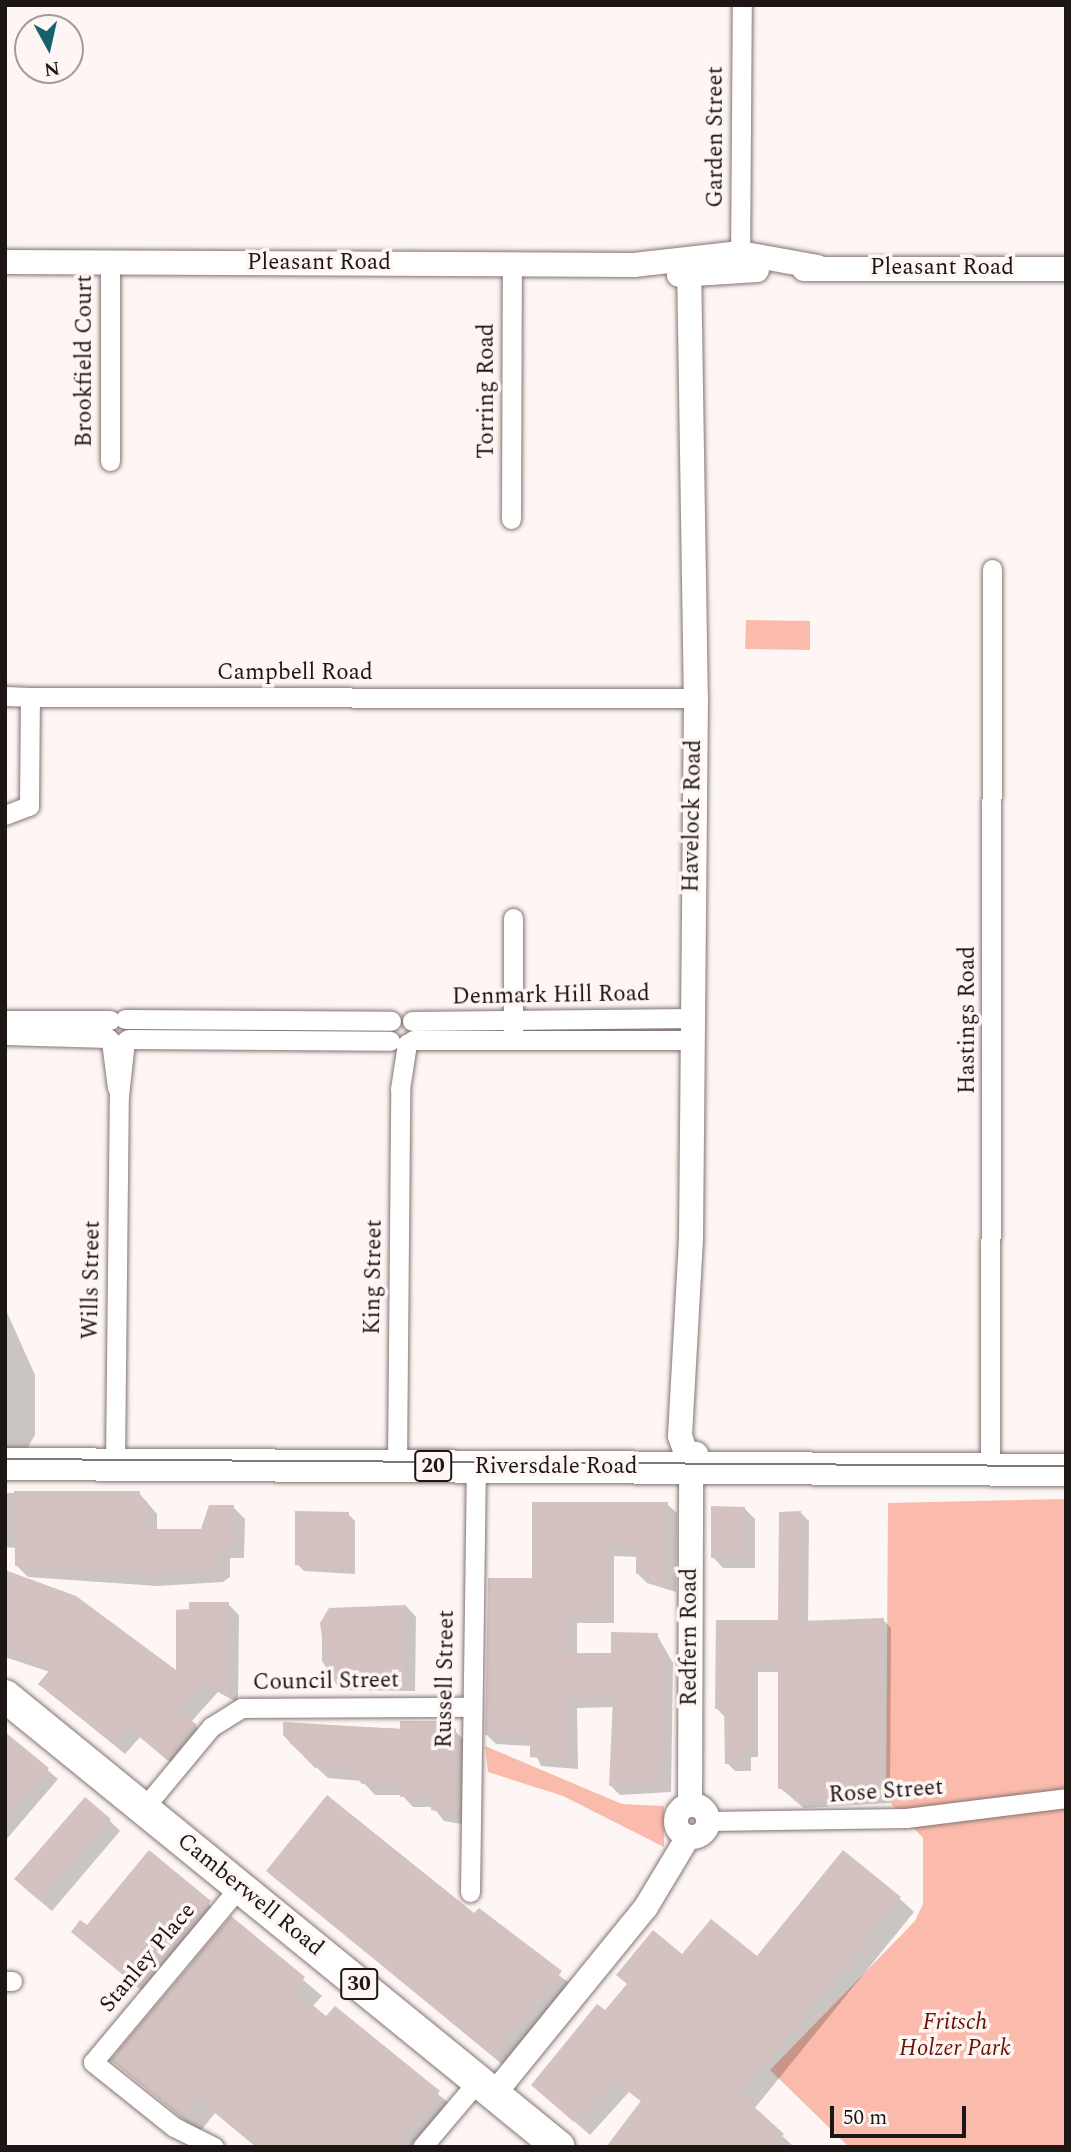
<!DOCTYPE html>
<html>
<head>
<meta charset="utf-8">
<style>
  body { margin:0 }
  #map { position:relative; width:1071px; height:2152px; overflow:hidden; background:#fdf6f4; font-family:Spectral,serif }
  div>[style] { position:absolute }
  .green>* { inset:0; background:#fbbbac }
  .shadow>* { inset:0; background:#0003 }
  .building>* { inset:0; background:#d3c2bf }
  .roads { filter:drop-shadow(0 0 2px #847471) drop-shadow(0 0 2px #847471) }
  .minor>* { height:19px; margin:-9.5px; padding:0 9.5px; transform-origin:9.5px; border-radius:9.5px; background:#fff }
  .tertiary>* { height:24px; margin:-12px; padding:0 12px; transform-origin:12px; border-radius:12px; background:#fff }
  .tertiary>.ring { margin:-12px; padding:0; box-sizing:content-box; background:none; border:24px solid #fff; border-radius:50% }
  .primary>* { height:32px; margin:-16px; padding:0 16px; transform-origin:16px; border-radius:16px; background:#fff }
  .tram>* { height:2px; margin:-1px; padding:0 1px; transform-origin:1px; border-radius:1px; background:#7f7876 }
  span { translate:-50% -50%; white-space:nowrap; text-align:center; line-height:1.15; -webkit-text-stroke:7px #fdf6f4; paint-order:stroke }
  .shield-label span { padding:2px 5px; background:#fdf6f4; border:2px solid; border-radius:5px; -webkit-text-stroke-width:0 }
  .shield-label { font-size:21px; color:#1c1614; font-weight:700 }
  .street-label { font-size:23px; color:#1c1614 }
  .park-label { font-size:23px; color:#6b1101; font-style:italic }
  .frame { position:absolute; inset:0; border:7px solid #1c1614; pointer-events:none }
  .north { position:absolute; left:14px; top:14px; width:70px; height:70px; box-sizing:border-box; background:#fdf6f4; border:2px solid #a39c9a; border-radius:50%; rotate:172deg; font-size:19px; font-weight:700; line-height:28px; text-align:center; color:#1c1614 }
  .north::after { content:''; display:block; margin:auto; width:24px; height:32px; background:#16616e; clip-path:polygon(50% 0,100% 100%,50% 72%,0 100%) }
  .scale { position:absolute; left:830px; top:2106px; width:136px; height:32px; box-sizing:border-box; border:4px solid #1c1614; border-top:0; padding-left:9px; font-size:21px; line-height:24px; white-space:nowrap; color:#1c1614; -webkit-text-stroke:5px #fdf6f4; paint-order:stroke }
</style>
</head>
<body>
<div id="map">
  <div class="green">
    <i style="clip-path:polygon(746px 620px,810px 621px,810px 650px,745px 649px)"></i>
    <i style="clip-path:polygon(1066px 1499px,1066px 2147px,849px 2147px,770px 2070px,915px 1921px,923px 1904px,923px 1838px,886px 1798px,888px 1503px)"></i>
    <i style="clip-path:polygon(485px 1746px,622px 1804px,664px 1806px,664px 1847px,563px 1796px,488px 1772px)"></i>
  </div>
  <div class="shadow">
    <i style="clip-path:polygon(5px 1308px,35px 1375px,35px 1435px,24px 1454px,5px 1455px)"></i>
    <i style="clip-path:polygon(5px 1493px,139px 1493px,157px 1514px,157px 1531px,203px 1531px,233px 1507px,245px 1519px,244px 1558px,230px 1558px,230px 1577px,223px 1582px,157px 1586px,28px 1577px,17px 1566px,16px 1548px,5px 1547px)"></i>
    <i style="clip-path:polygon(667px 1504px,677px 1513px,676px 1592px,647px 1583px,637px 1573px,638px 1557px,614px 1556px,614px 1623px,577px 1623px,577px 1655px,612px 1654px,657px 1635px,673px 1663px,671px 1792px,620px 1795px,610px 1785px,614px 1707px,577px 1708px,578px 1769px,541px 1766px,532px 1746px,496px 1744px,487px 1735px,534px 1580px)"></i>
    <i style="clip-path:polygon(744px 1508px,755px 1519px,755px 1568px,723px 1568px,713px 1557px)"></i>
    <i style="clip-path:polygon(801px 1513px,809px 1521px,808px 1623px,883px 1620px,891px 1628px,890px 1803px,804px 1808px,780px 1788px,780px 1672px,758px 1672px,758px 1757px,751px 1757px,751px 1771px,735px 1771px,727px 1763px,725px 1717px,717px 1709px,780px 1622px)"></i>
    <i style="clip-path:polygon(348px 1514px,355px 1521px,355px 1574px,304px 1571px,297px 1564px)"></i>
    <i style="clip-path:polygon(5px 1572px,178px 1674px,228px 1604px,239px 1615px,238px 1703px,218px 1692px,191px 1722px,207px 1737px,180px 1770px,140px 1737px,125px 1754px,40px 1684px,50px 1672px,5px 1657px)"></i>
    <i style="clip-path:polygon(406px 1606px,416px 1617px,415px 1691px,340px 1690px,322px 1661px,322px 1624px)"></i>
    <i style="clip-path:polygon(285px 1724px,455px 1731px,466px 1742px,468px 1825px,444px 1821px,433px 1807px,413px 1807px,402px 1795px,375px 1795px,362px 1781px,328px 1778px,289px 1742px)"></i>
    <i style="clip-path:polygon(5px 1734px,58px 1779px,5px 1841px)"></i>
    <i style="clip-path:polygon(109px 1820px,120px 1831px,52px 1911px,27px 1890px)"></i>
    <i style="clip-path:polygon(149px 1853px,224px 1917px,154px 2001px,73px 1932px,87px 1928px)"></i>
    <i style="clip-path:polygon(268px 1871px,475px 1915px,575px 1987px,509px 2070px)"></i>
    <i style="clip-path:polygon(899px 1898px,914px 1912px,754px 2109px,794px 2147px,611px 2147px,642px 2102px,629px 2092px,590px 2135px,533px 2085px,605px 2013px,683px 1956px,757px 1959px)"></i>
    <i style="clip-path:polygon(231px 1918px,322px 1996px,312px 2007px,326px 2019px,335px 2008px,457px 2110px,427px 2147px,256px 2147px,215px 2113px,199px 2133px,113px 2060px)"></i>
  </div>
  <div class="building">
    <i style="clip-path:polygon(14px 1491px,140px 1491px,140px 1501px,147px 1501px,146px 1529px,201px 1529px,209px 1505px,234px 1505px,234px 1547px,219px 1547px,219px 1566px,211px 1572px,145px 1575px,15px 1566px)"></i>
    <i style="clip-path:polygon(532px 1502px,668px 1502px,667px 1583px,650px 1584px,650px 1574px,636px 1574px,636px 1548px,605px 1548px,605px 1614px,569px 1614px,568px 1653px,611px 1653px,611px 1632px,658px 1633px,658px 1651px,664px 1651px,662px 1783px,609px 1786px,613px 1698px,568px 1699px,569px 1760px,530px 1757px,530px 1737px,485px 1735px,488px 1578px,532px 1578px)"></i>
    <i style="clip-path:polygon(711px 1506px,745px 1507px,745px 1558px,711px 1558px)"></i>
    <i style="clip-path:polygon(295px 1511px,349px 1512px,349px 1568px,295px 1565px)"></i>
    <i style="clip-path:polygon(801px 1511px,800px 1621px,884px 1618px,883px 1796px,794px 1801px,794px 1789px,778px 1789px,778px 1665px,751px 1665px,751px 1750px,744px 1750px,744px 1764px,725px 1764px,724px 1709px,715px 1709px,716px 1620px,778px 1620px,779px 1512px)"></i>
    <i style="clip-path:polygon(5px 1570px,76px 1596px,176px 1670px,176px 1610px,189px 1609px,189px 1602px,229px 1602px,227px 1693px,206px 1681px,180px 1711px,197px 1725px,167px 1760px,128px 1727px,113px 1744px,38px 1684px,53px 1666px,5px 1651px)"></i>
    <i style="clip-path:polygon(406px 1605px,405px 1681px,328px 1680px,320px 1623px,329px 1608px)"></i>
    <i style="clip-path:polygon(400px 1721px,443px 1721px,456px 1729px,457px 1815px,431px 1810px,431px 1797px,400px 1797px,400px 1785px,362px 1784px,349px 1769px,315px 1768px,283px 1735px,283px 1722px,400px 1729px)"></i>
    <i style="clip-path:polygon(5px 1732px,49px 1768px,5px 1819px)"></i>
    <i style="clip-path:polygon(327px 1795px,474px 1913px,479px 1908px,562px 1971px,494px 2057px,266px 1871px)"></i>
    <i style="clip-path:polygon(85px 1797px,111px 1819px,40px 1901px,14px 1879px)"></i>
    <i style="clip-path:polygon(149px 1850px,211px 1901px,139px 1988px,71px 1932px,80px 1920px,87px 1925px)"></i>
    <i style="clip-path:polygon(843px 1850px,901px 1897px,740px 2094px,784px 2134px,773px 2147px,606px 2147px,641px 2101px,614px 2079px,574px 2122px,531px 2085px,597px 2004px,605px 2010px,627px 1984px,616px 1975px,653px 1930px,682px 1954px,711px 1919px,757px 1956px)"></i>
    <i style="clip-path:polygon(231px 1916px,305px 1977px,294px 1990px,326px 2016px,335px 2006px,440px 2091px,395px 2147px,257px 2147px,197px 2096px,180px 2116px,110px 2060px)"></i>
  </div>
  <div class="roads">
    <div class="minor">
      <i style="left:740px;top:265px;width:260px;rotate:-89.6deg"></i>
      <i style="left:110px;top:461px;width:199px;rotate:-90deg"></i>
      <i style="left:511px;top:519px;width:255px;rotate:-89.8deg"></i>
      <i style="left:5px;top:696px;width:25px;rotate:2deg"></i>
      <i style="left:5px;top:815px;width:26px;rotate:-21deg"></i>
      <i style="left:29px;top:806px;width:109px;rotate:-89.5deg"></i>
      <i style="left:30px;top:697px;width:666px;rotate:0.09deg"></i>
      <i style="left:125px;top:1019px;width:266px;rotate:0.4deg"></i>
      <i style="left:5px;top:1020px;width:105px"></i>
      <i style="left:412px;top:1021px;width:279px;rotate:-0.6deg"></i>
      <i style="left:5px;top:1035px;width:103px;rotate:1.7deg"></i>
      <i style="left:513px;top:1036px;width:118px;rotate:-90deg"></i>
      <i style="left:128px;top:1039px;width:262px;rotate:0.4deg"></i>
      <i style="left:413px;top:1040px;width:277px"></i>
      <i style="left:111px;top:1041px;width:47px;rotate:82.7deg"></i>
      <i style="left:115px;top:1464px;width:368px;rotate:-89.4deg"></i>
      <i style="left:119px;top:1096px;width:55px;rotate:-83.8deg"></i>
      <i style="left:397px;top:1466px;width:377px;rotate:-89.5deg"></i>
      <i style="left:400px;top:1089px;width:46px;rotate:-81.2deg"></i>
      <i style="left:990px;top:1470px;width:901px;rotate:-89.87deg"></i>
      <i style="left:143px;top:1809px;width:107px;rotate:-50.3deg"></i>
      <i style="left:211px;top:1727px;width:36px;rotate:-32deg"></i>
      <i style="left:242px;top:1708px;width:228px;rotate:-0.3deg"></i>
      <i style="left:708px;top:1821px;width:198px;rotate:-0.9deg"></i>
      <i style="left:906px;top:1818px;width:161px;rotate:-7.1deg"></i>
      <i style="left:470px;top:1892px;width:425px;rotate:-89.2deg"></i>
      <i style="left:5px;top:1981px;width:7px"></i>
      <i style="left:214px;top:2147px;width:45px;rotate:-153.4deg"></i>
      <i style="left:174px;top:2127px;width:104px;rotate:-141.3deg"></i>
      <i style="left:93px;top:2062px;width:229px;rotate:-50.1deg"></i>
      <i style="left:422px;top:2147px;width:87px;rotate:-49.7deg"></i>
    </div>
    <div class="tertiary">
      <i style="left:689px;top:261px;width:437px;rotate:89.1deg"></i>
      <i style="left:696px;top:698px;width:541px;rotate:90.53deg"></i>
      <i style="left:691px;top:1239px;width:197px;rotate:93.2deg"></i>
      <i style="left:680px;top:1436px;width:34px;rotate:71deg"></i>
      <i style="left:5px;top:262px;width:629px;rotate:0.27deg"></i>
      <i style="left:634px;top:265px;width:107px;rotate:-6.5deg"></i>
      <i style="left:740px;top:253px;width:79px;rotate:10.2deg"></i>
      <i style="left:804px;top:269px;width:262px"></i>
      <i style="left:679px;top:275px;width:78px;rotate:-3.7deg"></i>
      <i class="ring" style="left:676px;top:1805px;width:8px;height:8px"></i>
      <i style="left:690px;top:1805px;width:337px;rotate:-89.8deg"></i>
      <i style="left:691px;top:1468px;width:15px;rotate:-70deg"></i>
      <i style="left:494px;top:2094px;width:241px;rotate:-50.9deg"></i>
      <i style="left:646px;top:1907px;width:82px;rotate:-59deg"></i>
    </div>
    <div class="primary">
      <i style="left:5px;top:1464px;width:1061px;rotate:0.32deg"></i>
      <i style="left:5px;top:1696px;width:714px;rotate:39.15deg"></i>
    </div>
  </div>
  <div class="tram">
    <i style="left:5px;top:1459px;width:1061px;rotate:0.38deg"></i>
  </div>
  <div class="shield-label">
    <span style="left:433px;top:1466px">20</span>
    <span style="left:359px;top:1984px">30</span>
  </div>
  <div class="street-label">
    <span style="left:716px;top:137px;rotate:-90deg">Garden Street</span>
    <span style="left:319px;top:263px">Pleasant Road</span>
    <span style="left:942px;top:268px">Pleasant Road</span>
    <span style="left:85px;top:361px;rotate:-90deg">Brookfield Court</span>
    <span style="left:487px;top:391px;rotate:-90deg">Torring Road</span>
    <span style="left:295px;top:673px">Campbell Road</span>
    <span style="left:693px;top:816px;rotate:-89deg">Havelock Road</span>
    <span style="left:551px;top:996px;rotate:-1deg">Denmark Hill Road</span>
    <span style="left:968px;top:1020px;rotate:-90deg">Hastings Road</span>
    <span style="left:374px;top:1277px;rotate:-89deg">King Street</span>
    <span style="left:92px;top:1280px;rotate:-89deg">Wills Street</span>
    <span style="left:556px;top:1467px">Riversdale Road</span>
    <span style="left:690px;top:1637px;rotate:-90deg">Redfern Road</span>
    <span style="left:446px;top:1679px;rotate:-89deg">Russell Street</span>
    <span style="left:326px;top:1682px;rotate:-1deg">Council Street</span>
    <span style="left:886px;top:1792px;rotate:-4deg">Rose Street</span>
    <span style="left:250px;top:1895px;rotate:39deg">Camberwell Road</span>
    <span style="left:148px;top:1958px;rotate:-50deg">Stanley Place</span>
  </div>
  <div class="park-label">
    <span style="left:955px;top:2036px">Fritsch<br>Holzer Park</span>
  </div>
  <div class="frame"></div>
  <div class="north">N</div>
  <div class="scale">50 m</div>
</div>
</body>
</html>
